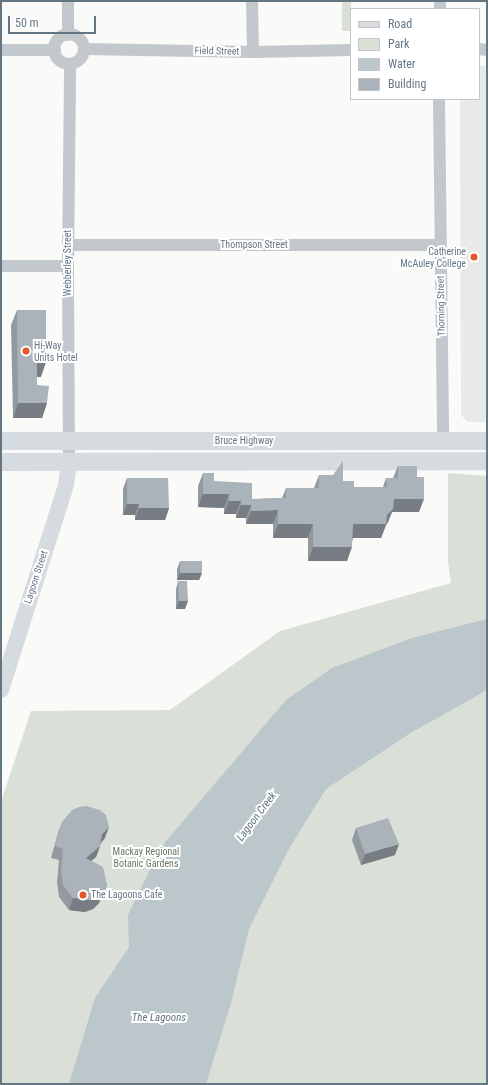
<!DOCTYPE html>
<html>
<head>
<meta charset="utf-8">
<style>
  body { margin:0 }
  #map { position:relative; width:488px; height:1085px; overflow:hidden; background:#fafaf8; font-family:"Roboto Condensed",sans-serif }
  div>[style] { position:absolute }
  .built>* { inset:0; background:#e8e9e9 }
  .green>* { inset:0; background:#dadfd7 }
  .water>* { inset:0; background:#bbc7cb }
  .minor>* { height:12px; margin:-6px; padding:0 6px; transform-origin:6px; border-radius:6px; background:#c3c8cc }
  .minor>.ring { margin:-6px; padding:0; box-sizing:content-box; background:none; border:12px solid #c3c8cc; border-radius:50% }
  .major>* { height:16px; margin:-8px; padding:0 8px; transform-origin:8px; border-radius:8px; background:#d6dbdf }
  .highway>* { height:18px; margin:-9px; padding:0 9px; transform-origin:9px; border-radius:9px; background:#d6dbdf }
  .wall>* { inset:0; background:#929a9f }
  .shaded-wall>* { inset:0; background:#777d82 }
  .building>* { inset:0; background:#aab3b9 }
  .dots>* { width:11px; height:11px; translate:-50% -50%; box-sizing:border-box; border:2px solid #fff; border-radius:50% }
  span { translate:-50% -50%; white-space:nowrap; text-align:center; line-height:1.15; -webkit-text-stroke:4px #fff; paint-order:stroke }
  .street-label { font-size:10px; color:#657683 }
  .poi-label { font-size:10px; color:#657683 }
  .right { translate:-100% -50%; text-align:right }
  .left { translate:0 -50%; text-align:left }
  .park-label { font-size:10px; color:#687a64 }
  .water-label { font-size:11px; color:#60757c; font-style:italic }
  .frame { position:absolute; inset:0; border:2px solid #657683; pointer-events:none }
  .legend { position:absolute; left:350px; top:8px; width:130px; height:92px; box-sizing:border-box; background:#fff; border:1px solid #c1c8cd; margin:0; padding:5px 7px; list-style:none; font-size:12px; color:#657683 }
  .legend li { display:flex; align-items:center; gap:8px; height:20px }
  .legend b { width:20px; border:1px solid #c1c8cd }
  .scale { position:absolute; left:8px; top:16px; width:88px; height:18px; box-sizing:border-box; border:2px solid #657683; border-top:0; padding-left:5px; font-size:12px; line-height:14px; white-space:nowrap; color:#657683; -webkit-text-stroke:3px #fff; paint-order:stroke }
</style>
</head>
<body>
<div id="map">
  <div class="built">
    <i style="clip-path:polygon(479px 66px,487px 66px,487px 422px,468px 422px,461px 415px,460px 99px,479px 99px)"></i>
  </div>
  <div class="green">
    <i style="clip-path:polygon(342px 1px,351px 1px,351px 31px,342px 31px)"></i>
    <i style="clip-path:polygon(448px 473px,487px 476px,487px 1084px,1px 1084px,1px 802px,31px 711px,170px 710px,280px 631px,451px 583px,448px 562px)"></i>
  </div>
  <div class="water">
    <i style="clip-path:polygon(487px 619px,487px 690px,409px 734px,326px 789px,290px 847px,249px 929px,231px 1003px,206px 1084px,69px 1084px,95px 998px,129px 947px,128px 915px,161px 847px,286px 700px,332px 668px,412px 638px)"></i>
  </div>
  <div class="minor">
    <i style="left:252px;top:1px;width:51px;rotate:88.9deg"></i>
    <i style="left:440px;top:1px;width:8px;rotate:90deg"></i>
    <i class="ring" style="left:54px;top:34px;width:18px;height:18px"></i>
    <i style="left:68px;top:35px;width:34px;rotate:-90deg"></i>
    <i style="left:84px;top:49px;width:169px;rotate:1deg"></i>
    <i style="left:253px;top:52px;width:98px;rotate:-1.2deg"></i>
    <i style="left:479px;top:49px;width:8px;rotate:7deg"></i>
    <i style="left:1px;top:50px;width:54px"></i>
    <i style="left:439px;top:99px;width:342px;rotate:89.3deg"></i>
    <i style="left:68px;top:245px;width:372px"></i>
    <i style="left:1px;top:266px;width:67px"></i>
    <i style="left:69px;top:463px;width:197px;rotate:-90.3deg"></i>
    <i style="left:68px;top:266px;width:202px;rotate:-89.4deg"></i>
  </div>
  <div class="major">
    <i style="left:1px;top:690px;width:215px;rotate:-72.4deg"></i>
    <i style="left:66px;top:485px;width:22px;rotate:-82deg"></i>
  </div>
  <div class="highway">
    <i style="left:1px;top:441px;width:486px"></i>
    <i style="left:1px;top:462px;width:486px;rotate:-0.1deg"></i>
  </div>
  <div class="wall">
    <i style="clip-path:polygon(17px 310px,41px 377px,37px 377px,37px 385px,47px 403px,42px 418px,13px 418px,11px 325px)"></i>
    <i style="clip-path:polygon(398px 466px,417px 477px,419px 512px,392px 512px,388px 522px,386px 525px,381px 538px,353px 538px,347px 561px,308px 561px,308px 538px,273px 538px,273px 524px,246px 524px,246px 518px,236px 518px,236px 514px,224px 514px,224px 508px,198px 507px,198px 486px,203px 473px,214px 481px,252px 499px,282px 498px,286px 488px,314px 488px,319px 475px,343px 481px,354px 487px,383px 487px,386px 478px,393px 478px)"></i>
    <i style="clip-path:polygon(127px 478px,169px 508px,165px 520px,135px 520px,135px 515px,123px 515px,123px 489px)"></i>
    <i style="clip-path:polygon(180px 561px,202px 573px,199px 580px,177px 580px,177px 569px)"></i>
    <i style="clip-path:polygon(178px 581px,185px 609px,176px 609px,176px 589px)"></i>
    <i style="clip-path:polygon(62px 822px,105px 838px,101px 843px,96px 857px,91px 861px,107px 885px,99px 903px,93px 909px,85px 912px,69px 910px,59px 897px,57px 882px,59px 860px,51px 858px,58px 833px)"></i>
    <i style="clip-path:polygon(356px 828px,395px 855px,361px 865px,352px 840px)"></i>
  </div>
  <div class="shaded-wall">
    <i style="clip-path:polygon(37px 362px,46px 362px,41px 377px,32px 377px)"></i>
    <i style="clip-path:polygon(18px 403px,47px 403px,42px 418px,13px 418px)"></i>
    <i style="clip-path:polygon(203px 494px,229px 494px,224px 508px,198px 507px)"></i>
    <i style="clip-path:polygon(394px 499px,424px 499px,419px 512px,392px 512px,388px 522px,386px 525px,381px 538px,348px 538px,353px 524px,387px 515px)"></i>
    <i style="clip-path:polygon(229px 501px,241px 501px,236px 514px,224px 514px)"></i>
    <i style="clip-path:polygon(127px 504px,139px 504px,135px 515px,123px 515px)"></i>
    <i style="clip-path:polygon(241px 505px,251px 505px,246px 518px,236px 518px)"></i>
    <i style="clip-path:polygon(139px 508px,169px 508px,165px 520px,135px 520px)"></i>
    <i style="clip-path:polygon(278px 510px,273px 524px,246px 524px,251px 511px)"></i>
    <i style="clip-path:polygon(278px 524px,313px 524px,308px 538px,273px 538px)"></i>
    <i style="clip-path:polygon(313px 547px,352px 547px,347px 561px,308px 561px)"></i>
    <i style="clip-path:polygon(180px 573px,202px 573px,199px 580px,177px 580px)"></i>
    <i style="clip-path:polygon(179px 601px,188px 601px,185px 609px,176px 609px)"></i>
    <i style="clip-path:polygon(109px 827px,105px 838px,98px 846px,102px 834px)"></i>
    <i style="clip-path:polygon(399px 844px,395px 855px,361px 865px,365px 854px)"></i>
    <i style="clip-path:polygon(100px 846px,96px 857px,81px 870px,86px 858px)"></i>
    <i style="clip-path:polygon(107px 885px,99px 903px,93px 909px,85px 912px,69px 910px,73px 898px)"></i>
  </div>
  <div class="building">
    <i style="clip-path:polygon(17px 310px,46px 310px,46px 362px,37px 362px,37px 385px,49px 386px,47px 403px,18px 403px)"></i>
    <i style="clip-path:polygon(343px 461px,343px 481px,354px 481px,354px 487px,387px 487px,386px 478px,398px 478px,398px 466px,417px 466px,417px 477px,424px 477px,424px 499px,394px 499px,393px 509px,387px 515px,386px 524px,353px 524px,352px 547px,313px 547px,313px 524px,278px 524px,278px 510px,251px 511px,251px 505px,241px 505px,241px 501px,229px 501px,229px 494px,203px 494px,203px 473px,214px 473px,214px 481px,252px 483px,252px 499px,286px 498px,286px 488px,319px 488px,319px 475px,333px 475px)"></i>
    <i style="clip-path:polygon(127px 478px,168px 478px,169px 508px,139px 508px,139px 504px,127px 504px)"></i>
    <i style="clip-path:polygon(180px 561px,202px 561px,202px 573px,180px 573px)"></i>
    <i style="clip-path:polygon(178px 581px,187px 581px,188px 601px,179px 601px)"></i>
    <i style="clip-path:polygon(86px 806px,100px 810px,106px 815px,109px 827px,102px 834px,100px 846px,86px 858px,103px 867px,107px 885px,104px 892px,97px 898px,89px 900px,73px 898px,63px 885px,61px 870px,63px 849px,55px 846px,62px 822px,72px 810px,79px 807px)"></i>
    <i style="clip-path:polygon(388px 818px,399px 844px,365px 854px,356px 828px)"></i>
  </div>
  <div class="dots">
    <i style="left:474px;top:257px;background:#e4572e"></i>
    <i style="left:26px;top:351px;background:#e4572e"></i>
    <i style="left:83px;top:895px;background:#e4572e"></i>
  </div>
  <div class="street-label">
    <span style="left:217px;top:51px;rotate:1deg">Field Street</span>
    <span style="left:254px;top:245px">Thompson Street</span>
    <span style="left:68px;top:263px;rotate:-90deg">Webberley Street</span>
    <span style="left:441px;top:306px;rotate:-91deg">Thorning Street</span>
    <span style="left:244px;top:441px">Bruce Highway</span>
    <span style="left:36px;top:577px;rotate:-72deg">Lagoon Street</span>
  </div>
  <div class="poi-label">
    <span class="right" style="left:466px;top:257px">Catherine<br>McAuley College</span>
    <span class="left" style="left:34px;top:351px">Hi-Way<br>Units Hotel</span>
    <span class="left" style="left:91px;top:895px">The Lagoons Cafe</span>
  </div>
  <div class="park-label">
    <span style="left:146px;top:857px">Mackay Regional<br>Botanic Gardens</span>
  </div>
  <div class="water-label">
    <span style="left:257px;top:817px;rotate:-53deg">Lagoon Creek</span>
    <span style="left:159px;top:1018px">The Lagoons</span>
  </div>
  <div class="frame"></div>
  <ul class="legend">
  <li><b style="height:5px;background:#d6dbdf"></b>Road</li>
  <li><b style="height:11px;background:#dadfd7"></b>Park</li>
  <li><b style="height:11px;background:#bbc7cb"></b>Water</li>
  <li><b style="height:11px;background:#aab3b9"></b>Building</li>
  </ul>
  <div class="scale">50 m</div>
</div>
</body>
</html>
